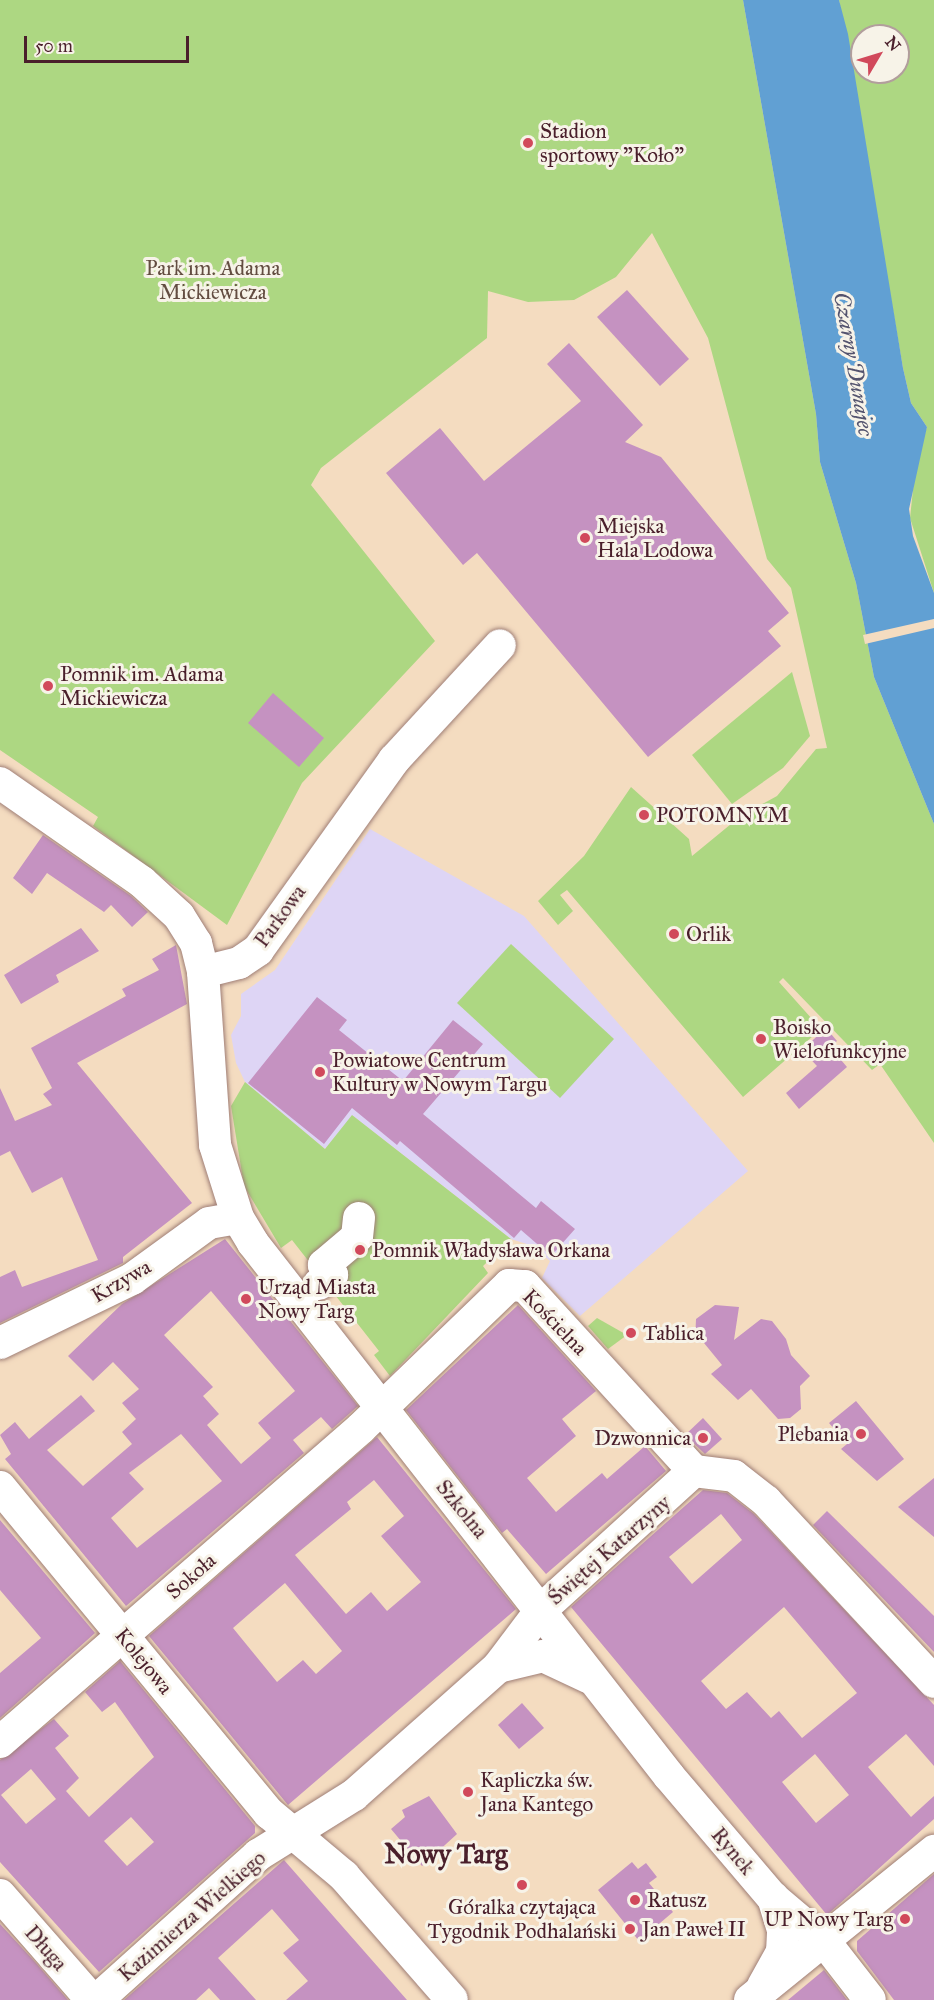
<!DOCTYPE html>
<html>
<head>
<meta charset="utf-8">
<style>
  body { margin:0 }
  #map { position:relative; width:934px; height:2000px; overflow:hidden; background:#f4dcc0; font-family:"IM FELL Great Primer",serif }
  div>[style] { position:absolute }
  .built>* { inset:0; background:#ded5f5 }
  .green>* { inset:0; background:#add782 }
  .water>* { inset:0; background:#61a0d3 }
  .pier>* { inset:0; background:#f4dcc0 }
  .building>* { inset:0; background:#c592c1 }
  .roads { filter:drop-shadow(0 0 2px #9f7e76) drop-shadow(0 0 2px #9f7e76) }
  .minor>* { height:32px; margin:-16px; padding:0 16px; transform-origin:16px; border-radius:16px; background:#fff }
  .dots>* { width:16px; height:16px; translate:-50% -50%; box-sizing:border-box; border:3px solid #f7f3e8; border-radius:50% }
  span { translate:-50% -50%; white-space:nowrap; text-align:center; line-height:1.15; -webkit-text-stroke:6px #f7f3e8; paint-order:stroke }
  .poi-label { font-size:21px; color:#4a1f2b }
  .left { translate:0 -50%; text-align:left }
  .right { translate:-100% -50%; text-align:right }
  .park-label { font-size:21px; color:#634d41 }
  .street-label { font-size:21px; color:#4a1f2b }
  .water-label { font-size:22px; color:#53536e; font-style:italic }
  .district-label { font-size:27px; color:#4a1f2b; font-weight:700 }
  .north { position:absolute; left:850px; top:24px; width:60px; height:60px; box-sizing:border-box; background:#f7f3e8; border:2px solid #b29e9c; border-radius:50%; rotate:52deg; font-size:16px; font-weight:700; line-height:24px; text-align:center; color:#4a1f2b }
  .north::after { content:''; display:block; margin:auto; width:21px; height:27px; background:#d1495b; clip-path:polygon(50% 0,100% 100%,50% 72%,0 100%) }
  .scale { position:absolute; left:24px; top:36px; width:165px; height:27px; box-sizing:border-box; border:3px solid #4a1f2b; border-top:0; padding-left:8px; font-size:18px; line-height:21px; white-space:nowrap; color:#4a1f2b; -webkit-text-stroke:4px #f7f3e8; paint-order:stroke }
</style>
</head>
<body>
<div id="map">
  <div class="built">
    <i style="clip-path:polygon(370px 829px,524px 916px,748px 1171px,580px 1316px,542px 1278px,550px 1261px,533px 1246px,511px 1239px,353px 1116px,325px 1149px,245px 1082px,236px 1063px,231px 1035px,241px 1016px,241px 994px,275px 970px)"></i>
  </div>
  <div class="green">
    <i style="clip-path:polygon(0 0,743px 0,816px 414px,820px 462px,856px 583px,874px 677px,934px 824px,934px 1143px,880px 1064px,872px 1070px,783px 978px,779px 982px,821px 1029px,743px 1097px,567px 890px,560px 895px,573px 911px,558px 925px,538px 901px,584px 856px,631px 787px,689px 839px,692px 856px,742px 815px,777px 796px,816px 749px,827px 748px,791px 588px,767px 559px,708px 338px,652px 233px,616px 277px,574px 300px,528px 302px,488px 291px,487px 338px,321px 468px,311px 485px,435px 641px,302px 783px,227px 925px,93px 826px,98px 817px,0 750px)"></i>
    <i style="clip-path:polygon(evenodd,839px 0,934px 0,934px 593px,910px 518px,916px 461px,927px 427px,911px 403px,903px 368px,839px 0,862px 36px,898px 36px,898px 72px,862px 72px,862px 36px)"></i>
    <i style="clip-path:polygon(792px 672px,810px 736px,783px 768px,732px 804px,692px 755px)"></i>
    <i style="clip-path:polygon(511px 944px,614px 1039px,560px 1098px,457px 1003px)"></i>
    <i style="clip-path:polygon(245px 1082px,325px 1149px,352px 1115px,511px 1239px,483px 1266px,488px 1273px,390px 1376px,374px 1355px,379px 1351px,292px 1240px,281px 1248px,244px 1186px,231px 1106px)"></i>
    <i style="clip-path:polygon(597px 1318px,627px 1335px,608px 1349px,588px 1326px)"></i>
  </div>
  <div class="water">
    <i style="clip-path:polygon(743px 0,839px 0,848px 34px,903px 368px,911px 403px,927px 427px,909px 509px,913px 536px,934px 593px,934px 824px,874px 677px,856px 583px,820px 462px,816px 414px)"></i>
  </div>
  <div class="pier">
    <i style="clip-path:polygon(934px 619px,934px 628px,865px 644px,863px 635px)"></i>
  </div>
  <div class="building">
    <i style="clip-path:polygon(627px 290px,689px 359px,660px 386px,597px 317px)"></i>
    <i style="clip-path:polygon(569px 343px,643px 425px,625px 442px,661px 457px,789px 613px,768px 631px,781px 646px,648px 757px,477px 553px,463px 565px,386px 473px,440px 428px,484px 481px,581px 401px,547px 364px)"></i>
    <i style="clip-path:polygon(273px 693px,324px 738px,299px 767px,248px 723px)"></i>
    <i style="clip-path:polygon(43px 835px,131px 896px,148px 912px,132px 927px,111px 905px,104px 912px,47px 873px,32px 894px,13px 878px)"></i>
    <i style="clip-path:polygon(81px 928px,99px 951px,56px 975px,59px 982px,21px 1004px,4px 975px)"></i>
    <i style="clip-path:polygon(176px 945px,187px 1004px,77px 1063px,192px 1203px,123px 1257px,123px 1263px,0 1323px,0 1277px,15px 1270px,22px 1287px,98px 1260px,62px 1177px,32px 1193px,10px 1151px,0 1156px,0 1088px,15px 1121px,52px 1105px,43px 1094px,52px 1088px,31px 1048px,126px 996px,122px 989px,159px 970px,152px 959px)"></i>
    <i style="clip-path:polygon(317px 997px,347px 1020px,339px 1030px,403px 1081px,453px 1020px,483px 1044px,423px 1114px,536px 1208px,541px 1201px,575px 1229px,551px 1256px,521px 1230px,514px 1238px,400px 1141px,397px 1145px,352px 1108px,324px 1144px,248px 1083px)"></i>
    <i style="clip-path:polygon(826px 1028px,837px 1041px,830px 1047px,847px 1067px,799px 1109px,786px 1093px,817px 1066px,802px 1050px)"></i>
    <i style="clip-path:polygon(evenodd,225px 1239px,358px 1406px,332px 1429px,321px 1417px,293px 1440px,304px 1453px,126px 1606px,5px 1459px,11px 1454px,0 1435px,15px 1422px,29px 1439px,81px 1395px,95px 1411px,47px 1450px,83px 1486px,132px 1444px,122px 1432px,136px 1419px,122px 1403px,139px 1389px,113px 1362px,93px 1381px,68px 1356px,122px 1304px,225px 1239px,211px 1291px,295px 1391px,258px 1423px,271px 1438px,241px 1464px,207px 1425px,219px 1414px,203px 1396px,213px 1387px,164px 1335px,211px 1291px,225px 1239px,181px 1434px,222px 1481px,137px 1548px,111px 1518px,144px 1489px,129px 1473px,181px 1434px)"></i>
    <i style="clip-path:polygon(518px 1305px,596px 1391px,562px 1419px,576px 1436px,527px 1478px,556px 1512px,602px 1473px,607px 1479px,645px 1446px,666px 1471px,546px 1574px,507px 1529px,502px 1533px,406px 1410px)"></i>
    <i style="clip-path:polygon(715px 1305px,739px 1307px,734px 1340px,761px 1319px,772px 1321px,786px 1339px,791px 1355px,810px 1376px,800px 1386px,801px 1409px,790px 1418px,778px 1419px,751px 1389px,738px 1400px,711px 1374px,722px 1365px,704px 1343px,695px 1342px,696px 1319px)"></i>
    <i style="clip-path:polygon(856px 1401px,904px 1459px,877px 1481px,841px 1449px,847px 1444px,829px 1423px)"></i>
    <i style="clip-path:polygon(703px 1418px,722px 1439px,705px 1454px,685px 1435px)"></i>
    <i style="clip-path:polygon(evenodd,377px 1437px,516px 1609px,288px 1805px,149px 1636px,377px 1437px,374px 1480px,404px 1516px,381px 1536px,421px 1582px,387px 1611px,371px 1592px,346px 1614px,295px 1555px,351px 1509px,347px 1502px,374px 1480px,377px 1437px,285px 1583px,342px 1651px,316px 1674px,303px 1660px,277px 1682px,233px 1628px,285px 1583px)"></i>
    <i style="clip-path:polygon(934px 1478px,934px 1537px,898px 1507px)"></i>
    <i style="clip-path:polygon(evenodd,703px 1490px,727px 1493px,754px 1514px,934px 1705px,934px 1766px,906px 1734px,868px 1767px,911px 1817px,934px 1796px,934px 1819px,827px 1915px,571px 1607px,703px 1490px,721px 1514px,742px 1540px,692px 1584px,669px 1557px,721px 1514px,703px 1490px,784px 1607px,857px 1693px,802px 1738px,779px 1711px,771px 1718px,747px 1692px,726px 1709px,701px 1681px,784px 1607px,703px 1490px,815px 1754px,849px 1795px,816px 1823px,782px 1782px,815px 1754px)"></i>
    <i style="clip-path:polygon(827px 1511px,934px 1616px,934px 1652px,813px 1525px)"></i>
    <i style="clip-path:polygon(0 1520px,95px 1633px,0 1718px,0 1673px,41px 1638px,0 1590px)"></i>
    <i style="clip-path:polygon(evenodd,120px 1661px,255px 1826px,255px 1833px,99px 1972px,0 1862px,0 1760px,54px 1719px,69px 1736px,55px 1748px,79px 1778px,66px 1791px,89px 1817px,154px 1757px,115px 1702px,102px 1712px,85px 1692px,120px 1661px,31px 1769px,56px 1799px,26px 1824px,1px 1795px,31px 1769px,120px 1661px,131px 1817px,154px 1842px,127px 1866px,104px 1841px,131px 1817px)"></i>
    <i style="clip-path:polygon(522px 1703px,544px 1728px,519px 1749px,498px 1725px)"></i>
    <i style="clip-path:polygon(429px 1796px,457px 1834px,422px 1866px,391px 1829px,405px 1817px,402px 1810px)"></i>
    <i style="clip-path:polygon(284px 1860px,407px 2000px,286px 2000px,308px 1981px,283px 1953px,299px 1940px,272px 1909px,218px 1958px,256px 2000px,220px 2000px,209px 1988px,196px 2000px,124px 2000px)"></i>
    <i style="clip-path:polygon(632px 1862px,638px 1869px,646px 1863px,657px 1877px,649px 1883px,673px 1912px,639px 1941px,598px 1890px)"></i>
    <i style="clip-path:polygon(934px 1874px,934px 2000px,894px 2000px,857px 1951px,857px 1941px)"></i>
    <i style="clip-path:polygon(0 1924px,36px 1963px,68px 2000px,0 2000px)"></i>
    <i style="clip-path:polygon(824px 1970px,847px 2000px,788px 2000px)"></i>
  </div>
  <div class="roads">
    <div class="minor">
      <i style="left:0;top:783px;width:173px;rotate:34.9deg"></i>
      <i style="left:142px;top:882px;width:50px;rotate:42.6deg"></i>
      <i style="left:179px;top:916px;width:32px;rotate:58deg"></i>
      <i style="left:196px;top:943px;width:30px;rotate:76deg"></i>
      <i style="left:203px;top:972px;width:173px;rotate:86deg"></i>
      <i style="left:215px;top:1145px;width:77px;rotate:72.5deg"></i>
      <i style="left:238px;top:1218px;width:29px;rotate:59deg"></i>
      <i style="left:253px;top:1243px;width:676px;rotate:52.03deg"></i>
      <i style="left:669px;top:1776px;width:160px;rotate:49.6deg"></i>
      <i style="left:773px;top:1898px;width:68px;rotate:40.2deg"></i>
      <i style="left:825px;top:1942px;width:73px;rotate:52.2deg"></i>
      <i style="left:203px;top:972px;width:37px;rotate:-14deg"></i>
      <i style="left:239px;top:963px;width:23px;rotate:-34deg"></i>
      <i style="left:258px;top:950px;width:234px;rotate:-54.4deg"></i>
      <i style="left:394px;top:760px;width:156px;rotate:-47.3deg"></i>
      <i style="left:319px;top:1284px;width:16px;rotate:-35deg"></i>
      <i style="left:332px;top:1275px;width:13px;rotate:-129deg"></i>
      <i style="left:324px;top:1265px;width:43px;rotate:-40.3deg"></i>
      <i style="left:357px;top:1237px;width:19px;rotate:-84deg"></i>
      <i style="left:0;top:1343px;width:147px;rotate:-25.9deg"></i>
      <i style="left:132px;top:1279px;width:95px;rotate:-36deg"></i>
      <i style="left:209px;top:1223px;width:29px;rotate:-10deg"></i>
      <i style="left:0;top:1487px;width:423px;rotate:50.5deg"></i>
      <i style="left:269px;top:1813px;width:98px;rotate:40deg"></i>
      <i style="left:344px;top:1876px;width:164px;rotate:48.9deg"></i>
      <i style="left:498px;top:1667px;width:46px;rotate:-13.7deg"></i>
      <i style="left:543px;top:1656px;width:50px;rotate:25deg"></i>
      <i style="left:0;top:1742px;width:478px;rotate:-41deg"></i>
      <i style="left:361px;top:1428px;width:206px;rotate:-44deg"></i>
      <i style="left:509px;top:1285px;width:16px;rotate:4deg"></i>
      <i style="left:525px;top:1286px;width:251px;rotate:47.6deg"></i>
      <i style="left:0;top:1895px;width:140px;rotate:48.8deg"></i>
      <i style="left:763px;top:1986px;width:39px;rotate:-61deg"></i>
      <i style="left:782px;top:1952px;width:22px;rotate:-87deg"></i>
      <i style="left:783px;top:1930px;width:34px;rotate:-107deg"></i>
      <i style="left:97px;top:2000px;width:217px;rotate:-42deg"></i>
      <i style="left:258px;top:1855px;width:113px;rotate:-32deg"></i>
      <i style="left:354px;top:1795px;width:193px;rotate:-41.6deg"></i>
      <i style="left:498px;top:1667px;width:71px;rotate:-53deg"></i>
      <i style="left:541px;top:1610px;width:207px;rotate:-42.3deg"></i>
      <i style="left:694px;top:1471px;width:40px;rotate:7.1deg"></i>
      <i style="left:734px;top:1476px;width:41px;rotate:38deg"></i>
      <i style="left:766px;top:1501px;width:247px;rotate:47.1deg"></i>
      <i style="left:750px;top:2000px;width:237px;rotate:-39deg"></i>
    </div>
  </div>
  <div class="dots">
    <i style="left:528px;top:143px;background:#d1495b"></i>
    <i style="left:585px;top:538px;background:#d1495b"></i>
    <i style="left:48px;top:686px;background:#d1495b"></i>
    <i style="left:644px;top:815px;background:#d1495b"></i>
    <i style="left:674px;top:934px;background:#d1495b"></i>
    <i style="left:761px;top:1039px;background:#d1495b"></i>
    <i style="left:320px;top:1072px;background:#d1495b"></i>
    <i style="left:360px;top:1250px;background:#d1495b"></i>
    <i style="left:246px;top:1299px;background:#d1495b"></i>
    <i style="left:631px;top:1333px;background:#d1495b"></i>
    <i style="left:861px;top:1434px;background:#d1495b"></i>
    <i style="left:703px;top:1438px;background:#d1495b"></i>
    <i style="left:468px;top:1792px;background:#d1495b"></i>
    <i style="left:522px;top:1885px;background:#d1495b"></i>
    <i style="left:635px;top:1900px;background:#d1495b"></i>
    <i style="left:905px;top:1919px;background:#d1495b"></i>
    <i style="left:630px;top:1929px;background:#d1495b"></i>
  </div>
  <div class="poi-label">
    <span class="left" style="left:540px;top:143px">Stadion<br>sportowy "Koło"</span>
    <span class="left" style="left:597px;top:538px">Miejska<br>Hala Lodowa</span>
    <span class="left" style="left:60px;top:686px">Pomnik im. Adama<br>Mickiewicza</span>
    <span class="left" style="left:656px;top:815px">POTOMNYM</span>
    <span class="left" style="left:686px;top:934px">Orlik</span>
    <span class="left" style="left:773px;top:1039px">Boisko<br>Wielofunkcyjne</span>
    <span class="left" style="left:332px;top:1072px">Powiatowe Centrum<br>Kultury w Nowym Targu</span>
    <span class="left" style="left:372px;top:1250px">Pomnik Władysława Orkana</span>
    <span class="left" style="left:258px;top:1299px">Urząd Miasta<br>Nowy Targ</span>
    <span class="left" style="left:643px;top:1333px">Tablica</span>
    <span class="right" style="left:849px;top:1434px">Plebania</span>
    <span class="right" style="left:691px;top:1438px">Dzwonnica</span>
    <span class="left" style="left:480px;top:1792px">Kapliczka św.<br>Jana Kantego</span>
    <span class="left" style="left:647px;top:1900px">Ratusz</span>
    <span style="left:522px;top:1919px">Góralka czytająca<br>Tygodnik Podhalański</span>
    <span class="right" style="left:893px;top:1919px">UP Nowy Targ</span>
    <span class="left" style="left:642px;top:1929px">Jan Paweł II</span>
  </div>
  <div class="park-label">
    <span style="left:213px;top:280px">Park im. Adama<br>Mickiewicza</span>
  </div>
  <div class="street-label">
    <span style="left:280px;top:916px;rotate:-54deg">Parkowa</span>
    <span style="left:121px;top:1281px;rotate:-30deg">Krzywa</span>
    <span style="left:555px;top:1322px;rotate:46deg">Kościelna</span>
    <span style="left:462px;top:1509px;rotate:51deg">Szkolna</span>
    <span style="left:609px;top:1550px;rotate:-41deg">Świętej Katarzyny</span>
    <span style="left:191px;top:1576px;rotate:-41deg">Sokoła</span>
    <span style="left:144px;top:1661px;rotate:51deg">Kolejowa</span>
    <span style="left:733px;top:1851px;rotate:50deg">Rynek</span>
    <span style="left:192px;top:1916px;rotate:-41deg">Kazimierza Wielkiego</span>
    <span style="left:46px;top:1948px;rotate:49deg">Długa</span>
  </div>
  <div class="water-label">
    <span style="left:854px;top:364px;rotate:80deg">Czarny Dunajec</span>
  </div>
  <div class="district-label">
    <span style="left:446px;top:1854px">Nowy Targ</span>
  </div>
  <div class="north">N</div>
  <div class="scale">50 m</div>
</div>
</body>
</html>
